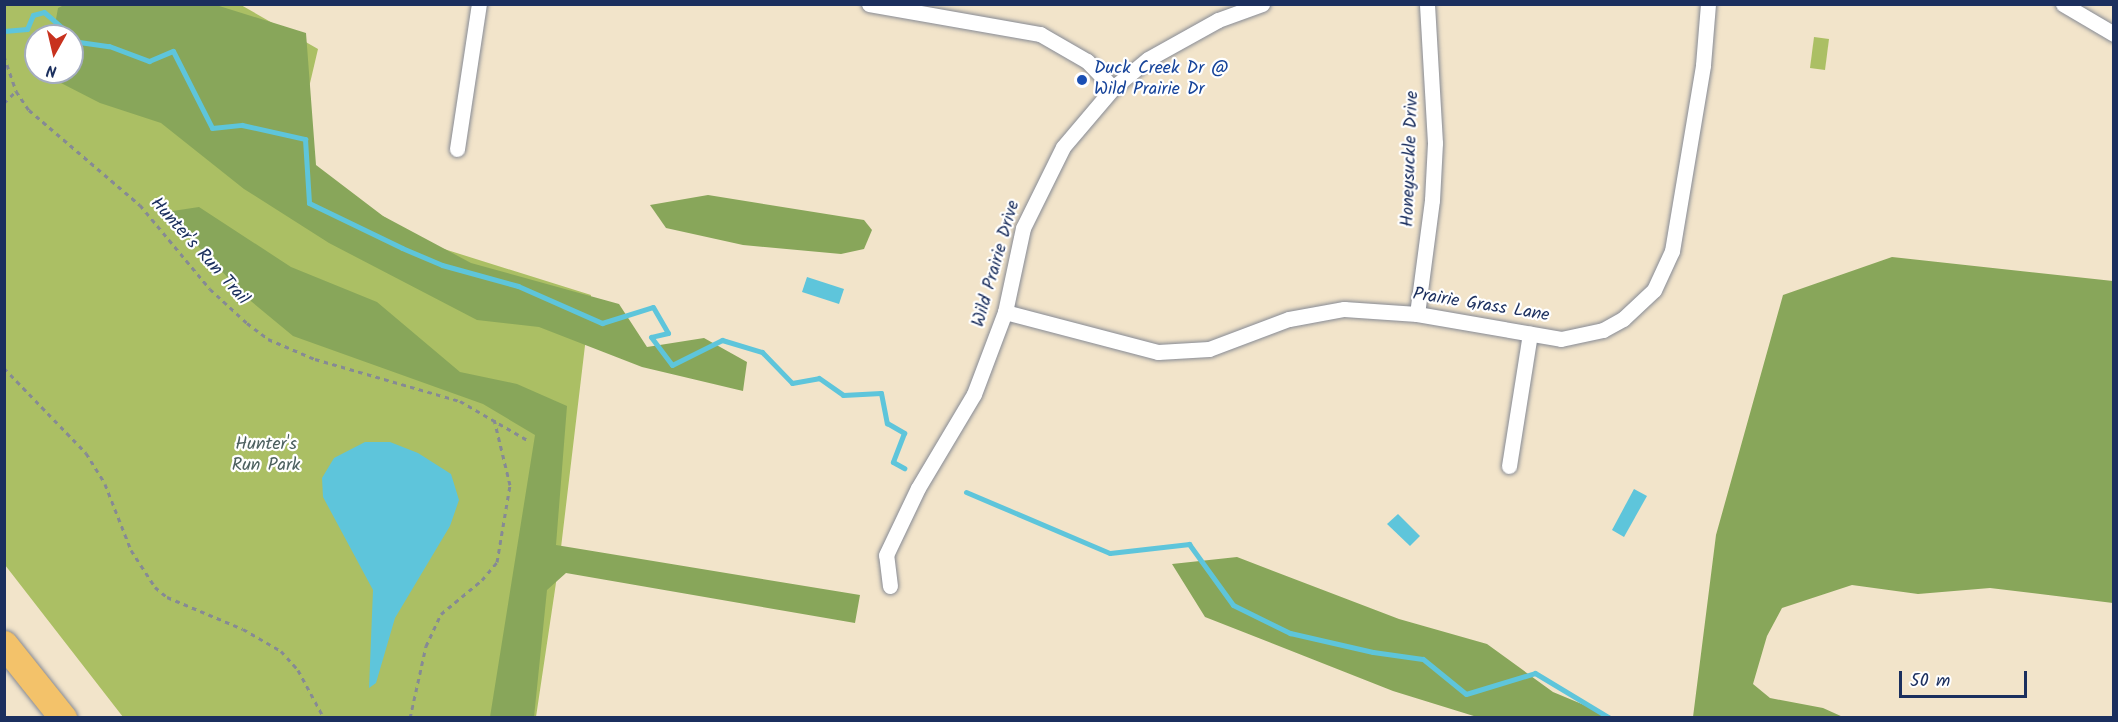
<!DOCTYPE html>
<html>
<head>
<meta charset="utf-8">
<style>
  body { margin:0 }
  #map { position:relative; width:2118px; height:722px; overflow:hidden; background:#f2e4ca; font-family:Kalam,sans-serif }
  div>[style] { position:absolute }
  .green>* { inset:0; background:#abbf64 }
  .forest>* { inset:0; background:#88a65a }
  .water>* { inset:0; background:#5ec5db }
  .stream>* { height:5px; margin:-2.5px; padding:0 2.5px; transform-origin:2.5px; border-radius:2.5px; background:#5ec5db }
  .path>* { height:3px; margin-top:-1.5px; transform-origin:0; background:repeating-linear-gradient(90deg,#868a94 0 4.5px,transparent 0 9px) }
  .roads { filter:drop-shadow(0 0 2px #868a94) drop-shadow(0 0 2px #868a94) }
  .street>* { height:15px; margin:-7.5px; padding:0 7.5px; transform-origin:7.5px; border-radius:7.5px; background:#fff }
  .highway>* { height:27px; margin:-13.5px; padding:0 13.5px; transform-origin:13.5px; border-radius:13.5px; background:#f3c26a }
  .dots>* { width:16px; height:16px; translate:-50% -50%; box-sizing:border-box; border:3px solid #fff; border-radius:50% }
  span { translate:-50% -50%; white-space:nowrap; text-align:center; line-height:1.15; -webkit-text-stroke:4.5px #fff; paint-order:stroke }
  .transit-label { font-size:18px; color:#164399 }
  .left { translate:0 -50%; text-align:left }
  .street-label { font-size:18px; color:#1b2f5e }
  .park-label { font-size:18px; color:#4d6160 }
  .frame { position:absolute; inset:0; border:6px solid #1b2f5e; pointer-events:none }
  .north { position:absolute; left:24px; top:24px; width:60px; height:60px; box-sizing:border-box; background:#fff; border:2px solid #a4acbf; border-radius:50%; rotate:188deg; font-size:16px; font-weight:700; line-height:24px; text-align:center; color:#1b2f5e }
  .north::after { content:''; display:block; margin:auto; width:21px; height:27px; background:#c8321e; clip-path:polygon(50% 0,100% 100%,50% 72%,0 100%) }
  .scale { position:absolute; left:1899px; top:671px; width:128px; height:27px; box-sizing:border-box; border:3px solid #1b2f5e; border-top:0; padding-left:8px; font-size:18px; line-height:21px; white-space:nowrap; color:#1b2f5e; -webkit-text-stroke:4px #fff; paint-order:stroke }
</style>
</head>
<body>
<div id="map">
  <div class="green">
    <i style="clip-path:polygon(evenodd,5px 5px,241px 5px,318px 49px,292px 160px,428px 244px,591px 295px,560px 556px,536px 717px,123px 717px,5px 565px,5px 5px,36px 36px,72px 36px,72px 72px,36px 72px,36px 36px)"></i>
    <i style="clip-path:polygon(1814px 37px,1829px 39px,1825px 70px,1810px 68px)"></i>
  </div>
  <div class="forest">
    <i style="clip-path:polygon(216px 5px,306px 33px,316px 165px,383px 216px,471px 263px,619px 304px,647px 347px,704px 338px,747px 362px,743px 391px,642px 367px,539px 327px,477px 320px,329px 243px,244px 189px,161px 123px,100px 103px,59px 82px,57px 72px,72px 72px,72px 36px,53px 36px,58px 8px,66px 4px)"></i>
    <i style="clip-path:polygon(708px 195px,864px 220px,872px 230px,864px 249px,841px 254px,743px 245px,666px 228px,650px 205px)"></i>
    <i style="clip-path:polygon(199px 207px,291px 267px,377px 302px,460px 372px,517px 384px,567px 406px,556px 545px,860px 595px,855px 623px,566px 573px,547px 590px,534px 717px,490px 717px,535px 435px,483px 404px,293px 336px,246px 297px,166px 212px)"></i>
    <i style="clip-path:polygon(1892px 257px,2113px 281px,2113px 603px,1990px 588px,1918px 594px,1852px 585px,1782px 608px,1767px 636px,1753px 684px,1770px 698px,1823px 708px,1843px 717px,1693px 717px,1716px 535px,1783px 295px)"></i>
    <i style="clip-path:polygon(1237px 557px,1399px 619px,1487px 644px,1553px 692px,1613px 717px,1477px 717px,1393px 691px,1205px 617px,1172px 564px)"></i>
  </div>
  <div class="water">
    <i style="clip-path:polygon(807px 277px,844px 289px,839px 304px,802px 292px)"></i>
    <i style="clip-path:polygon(365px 442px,390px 442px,418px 453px,451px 474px,459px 500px,450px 526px,395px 618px,376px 683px,369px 688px,373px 590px,323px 497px,322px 478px,334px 458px)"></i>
    <i style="clip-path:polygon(1634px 489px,1647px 496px,1624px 537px,1612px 530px)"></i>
    <i style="clip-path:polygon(1398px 514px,1420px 536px,1410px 546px,1387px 524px)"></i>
  </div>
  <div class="stream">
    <i style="left:4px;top:31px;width:23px;rotate:-5deg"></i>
    <i style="left:27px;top:29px;width:15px;rotate:-67deg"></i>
    <i style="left:33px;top:15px;width:11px;rotate:-15deg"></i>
    <i style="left:44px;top:12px;width:37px;rotate:41deg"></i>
    <i style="left:72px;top:36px;width:9px;rotate:41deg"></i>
    <i style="left:79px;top:42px;width:30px;rotate:8deg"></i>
    <i style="left:109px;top:46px;width:43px;rotate:20.6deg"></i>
    <i style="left:149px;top:61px;width:26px;rotate:-23deg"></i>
    <i style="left:173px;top:51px;width:86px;rotate:63.1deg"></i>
    <i style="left:212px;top:128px;width:30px;rotate:-6deg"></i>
    <i style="left:242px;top:125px;width:65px;rotate:12.5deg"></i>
    <i style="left:305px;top:139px;width:64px;rotate:86.4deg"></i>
    <i style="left:309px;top:203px;width:103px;rotate:25.8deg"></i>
    <i style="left:402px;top:248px;width:43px;rotate:23deg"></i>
    <i style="left:442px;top:265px;width:79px;rotate:15.4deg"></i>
    <i style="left:518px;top:286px;width:92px;rotate:23.8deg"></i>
    <i style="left:602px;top:323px;width:53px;rotate:-17.4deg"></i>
    <i style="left:653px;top:307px;width:30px;rotate:60deg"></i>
    <i style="left:668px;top:333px;width:17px;rotate:167deg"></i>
    <i style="left:651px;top:337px;width:35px;rotate:53deg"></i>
    <i style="left:672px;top:365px;width:56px;rotate:-26.6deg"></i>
    <i style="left:722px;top:340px;width:42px;rotate:16.7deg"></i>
    <i style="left:762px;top:352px;width:43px;rotate:45.9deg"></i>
    <i style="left:792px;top:383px;width:27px;rotate:-10deg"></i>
    <i style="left:819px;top:378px;width:29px;rotate:35deg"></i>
    <i style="left:843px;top:395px;width:38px;rotate:-3deg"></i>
    <i style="left:881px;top:393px;width:31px;rotate:79deg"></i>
    <i style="left:887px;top:423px;width:20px;rotate:30deg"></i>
    <i style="left:904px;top:433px;width:31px;rotate:111deg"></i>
    <i style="left:893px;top:462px;width:13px;rotate:29deg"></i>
    <i style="left:966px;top:492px;width:156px;rotate:23deg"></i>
    <i style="left:1110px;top:553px;width:80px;rotate:-6.5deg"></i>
    <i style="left:1189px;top:544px;width:75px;rotate:54.2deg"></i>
    <i style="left:1233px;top:605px;width:64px;rotate:26.2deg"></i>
    <i style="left:1290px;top:633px;width:85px;rotate:12.9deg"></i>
    <i style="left:1373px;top:652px;width:50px;rotate:8deg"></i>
    <i style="left:1423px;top:659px;width:55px;rotate:39.1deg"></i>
    <i style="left:1466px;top:694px;width:72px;rotate:-16.9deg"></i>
    <i style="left:1535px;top:673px;width:87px;rotate:31deg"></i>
  </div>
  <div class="path">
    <i style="left:4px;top:56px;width:37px;rotate:71deg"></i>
    <i style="left:16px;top:91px;width:23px;rotate:56deg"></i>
    <i style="left:29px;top:110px;width:146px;rotate:40.6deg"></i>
    <i style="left:140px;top:205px;width:109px;rotate:50.2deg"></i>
    <i style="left:210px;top:289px;width:50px;rotate:42.6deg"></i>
    <i style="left:247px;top:323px;width:26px;rotate:37deg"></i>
    <i style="left:268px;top:339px;width:51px;rotate:23.1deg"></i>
    <i style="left:315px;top:359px;width:151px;rotate:16.2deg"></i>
    <i style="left:460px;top:401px;width:80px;rotate:30.1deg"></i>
    <i style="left:4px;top:103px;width:17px;rotate:-45deg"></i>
    <i style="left:4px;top:368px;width:118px;rotate:46deg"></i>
    <i style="left:86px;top:453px;width:36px;rotate:58deg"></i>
    <i style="left:105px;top:484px;width:71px;rotate:68.5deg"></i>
    <i style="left:131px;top:550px;width:44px;rotate:57deg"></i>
    <i style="left:155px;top:587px;width:16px;rotate:40deg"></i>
    <i style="left:167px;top:597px;width:82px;rotate:22.8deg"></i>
    <i style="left:243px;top:629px;width:44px;rotate:30.1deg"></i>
    <i style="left:281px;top:651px;width:25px;rotate:48deg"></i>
    <i style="left:298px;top:670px;width:55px;rotate:61.6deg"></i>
    <i style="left:410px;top:718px;width:74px;rotate:-77.5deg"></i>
    <i style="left:426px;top:646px;width:35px;rotate:-65deg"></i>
    <i style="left:441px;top:614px;width:53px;rotate:-39.7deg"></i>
    <i style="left:482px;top:580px;width:23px;rotate:-50deg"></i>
    <i style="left:497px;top:562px;width:78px;rotate:-80.4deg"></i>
    <i style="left:510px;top:485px;width:68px;rotate:-103.6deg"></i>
  </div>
  <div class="roads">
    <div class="street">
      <i style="left:869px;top:4px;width:174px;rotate:10deg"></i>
      <i style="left:1040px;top:34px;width:54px;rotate:29.9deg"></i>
      <i style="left:1087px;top:61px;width:37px;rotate:46deg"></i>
      <i style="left:2063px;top:4px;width:59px;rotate:30.5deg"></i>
      <i style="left:457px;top:149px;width:147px;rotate:-81.4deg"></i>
      <i style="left:1005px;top:312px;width:158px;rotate:14.7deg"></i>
      <i style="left:1158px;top:352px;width:51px;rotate:-3.4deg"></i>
      <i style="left:1209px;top:349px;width:85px;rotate:-20.6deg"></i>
      <i style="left:1289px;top:319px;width:56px;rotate:-10.3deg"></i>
      <i style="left:1344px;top:309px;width:73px;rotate:3.9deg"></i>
      <i style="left:1417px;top:314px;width:146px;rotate:9.8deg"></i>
      <i style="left:1561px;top:339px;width:43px;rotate:-12.1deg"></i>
      <i style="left:1603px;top:330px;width:23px;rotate:-29deg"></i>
      <i style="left:1623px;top:319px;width:42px;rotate:-43.1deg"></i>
      <i style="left:1654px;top:290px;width:43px;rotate:-65.2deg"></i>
      <i style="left:1672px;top:251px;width:189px;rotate:-80.5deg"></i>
      <i style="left:1703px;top:65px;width:61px;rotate:-85.3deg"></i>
      <i style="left:1417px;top:314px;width:115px;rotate:-82.5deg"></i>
      <i style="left:1432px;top:200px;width:57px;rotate:-87deg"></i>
      <i style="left:1435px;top:143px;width:139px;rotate:-93.3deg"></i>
      <i style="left:1509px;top:466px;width:134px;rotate:-81deg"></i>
      <i style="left:890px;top:586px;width:31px;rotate:-97deg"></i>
      <i style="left:886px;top:555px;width:74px;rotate:-64.5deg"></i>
      <i style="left:918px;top:488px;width:109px;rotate:-59.2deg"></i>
      <i style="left:974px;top:394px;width:88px;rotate:-69.3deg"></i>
      <i style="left:1005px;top:312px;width:86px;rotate:-77.9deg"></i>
      <i style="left:1023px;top:228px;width:90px;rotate:-63.7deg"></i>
      <i style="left:1063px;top:147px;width:77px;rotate:-49.7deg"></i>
      <i style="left:1113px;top:88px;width:45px;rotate:-39.6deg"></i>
      <i style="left:1148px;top:59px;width:80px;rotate:-29.1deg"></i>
      <i style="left:1218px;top:20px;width:47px;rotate:-20deg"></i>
    </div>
    <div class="highway">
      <i style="left:4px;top:644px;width:95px;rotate:51.4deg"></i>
    </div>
  </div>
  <div class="dots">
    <i style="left:1082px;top:80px;background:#1a4fb4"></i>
  </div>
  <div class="transit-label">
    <span class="left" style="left:1094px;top:80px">Duck Creek Dr @<br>Wild Prairie Dr</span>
  </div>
  <div class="street-label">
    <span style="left:1411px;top:159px;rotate:-88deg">Honeysuckle Drive</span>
    <span style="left:199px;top:252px;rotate:48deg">Hunter's Run Trail</span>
    <span style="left:997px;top:264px;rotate:-74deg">Wild Prairie Drive</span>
    <span style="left:1481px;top:306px;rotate:9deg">Prairie Grass Lane</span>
  </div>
  <div class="park-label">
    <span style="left:266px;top:456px">Hunter's<br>Run Park</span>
  </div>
  <div class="frame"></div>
  <div class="north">N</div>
  <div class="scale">50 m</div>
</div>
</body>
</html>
